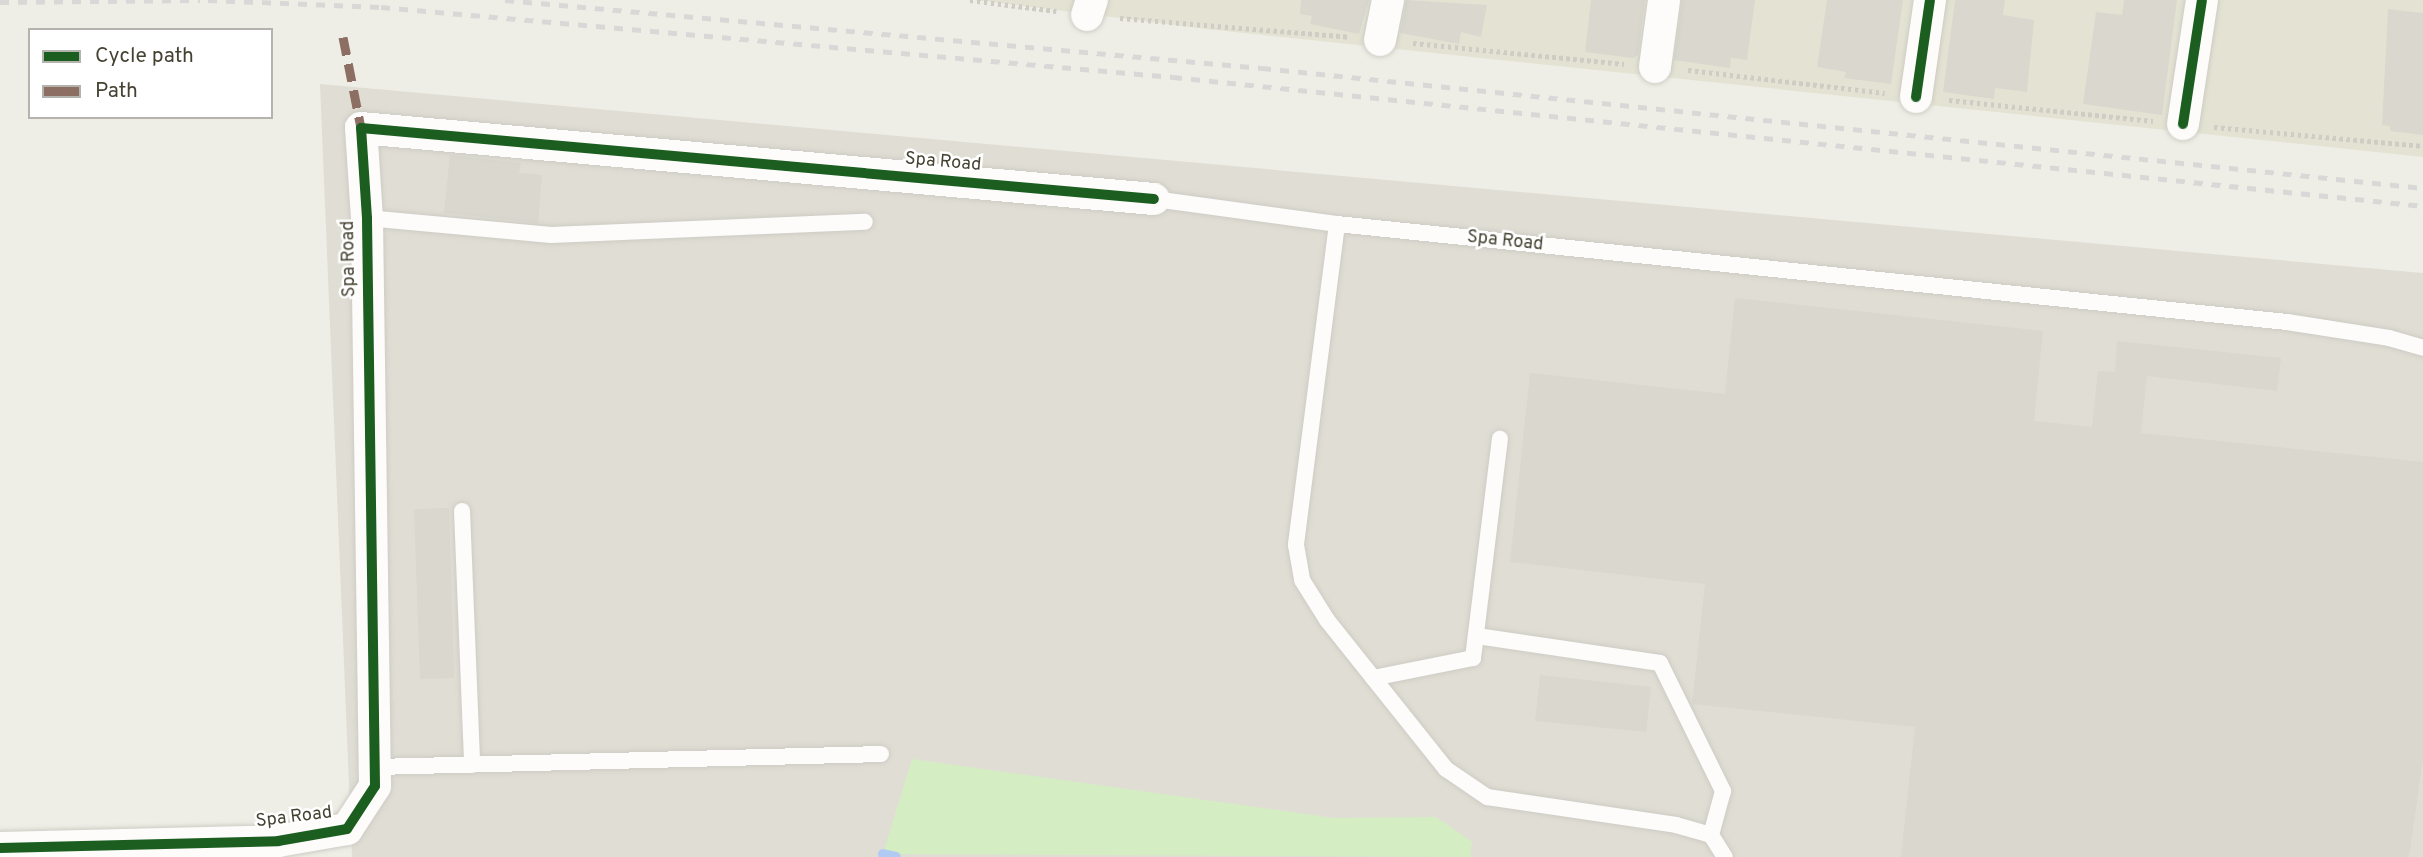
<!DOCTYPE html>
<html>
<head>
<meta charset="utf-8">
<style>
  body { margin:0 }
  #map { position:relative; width:2423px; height:857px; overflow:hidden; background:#efeee6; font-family:Overpass,sans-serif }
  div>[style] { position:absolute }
  .residential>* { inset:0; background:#e4e3d3 }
  .industrial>* { inset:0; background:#e0ddd4 }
  .green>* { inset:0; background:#d4edc3 }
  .stream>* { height:10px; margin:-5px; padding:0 5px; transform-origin:5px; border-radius:5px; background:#b1caf3 }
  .building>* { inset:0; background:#d9d7ce }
  .path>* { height:4.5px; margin-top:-2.25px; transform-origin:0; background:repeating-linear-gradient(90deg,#ceccc5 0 3.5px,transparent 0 7px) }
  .roads { filter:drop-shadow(0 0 2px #cdccc4) drop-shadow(0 0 2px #cdccc4) }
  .lane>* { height:16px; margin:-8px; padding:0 8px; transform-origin:8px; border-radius:8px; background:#fdfcfb }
  .street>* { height:32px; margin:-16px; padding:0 16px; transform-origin:16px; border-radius:16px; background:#fdfcfb }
  .rail>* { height:5px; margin-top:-2.5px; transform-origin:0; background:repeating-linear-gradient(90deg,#d8d8d7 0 9px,transparent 0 18px) }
  .quiet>* { height:9px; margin-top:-4.5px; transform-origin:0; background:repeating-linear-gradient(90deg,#8d6e63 0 18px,transparent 0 27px) }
  .cycleway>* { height:10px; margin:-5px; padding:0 5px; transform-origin:5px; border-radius:5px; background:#1b5e20 }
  span { translate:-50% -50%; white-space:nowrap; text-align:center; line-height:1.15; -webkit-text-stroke:5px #fff; paint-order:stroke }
  .street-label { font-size:18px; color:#464232 }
  .legend { position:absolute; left:28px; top:28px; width:245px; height:91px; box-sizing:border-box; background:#fff; border:2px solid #b5b3ad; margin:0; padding:9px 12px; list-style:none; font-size:21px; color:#464232 }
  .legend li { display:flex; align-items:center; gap:14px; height:35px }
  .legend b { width:35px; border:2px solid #b5b3ad }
</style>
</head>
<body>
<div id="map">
  <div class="residential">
    <i style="clip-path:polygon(976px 0,2423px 0,2423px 157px,1206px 29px)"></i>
  </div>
  <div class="industrial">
    <i style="clip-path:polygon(320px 84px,2423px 273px,2423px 857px,352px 857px)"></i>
  </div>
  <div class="green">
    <i style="clip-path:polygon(912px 759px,1334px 818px,1436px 817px,1472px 842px,1470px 857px,883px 854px)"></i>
  </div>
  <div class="stream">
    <i style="left:883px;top:854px;width:13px;rotate:13deg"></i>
  </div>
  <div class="building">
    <i style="clip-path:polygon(1301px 0,1369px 0,1359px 34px,1310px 24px,1312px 16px,1300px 14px)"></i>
    <i style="clip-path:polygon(1406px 0,1487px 5px,1481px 37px,1461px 32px,1459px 44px,1400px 33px)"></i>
    <i style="clip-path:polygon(1591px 0,1645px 0,1638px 55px,1633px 58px,1585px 52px)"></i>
    <i style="clip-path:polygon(1682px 0,1755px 0,1747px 60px,1731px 58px,1730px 68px,1674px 60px)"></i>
    <i style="clip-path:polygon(1827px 0,1903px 0,1891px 84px,1844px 78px,1846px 72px,1817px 67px)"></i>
    <i style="clip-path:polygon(1955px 0,2005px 0,2003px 15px,2034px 20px,2027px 92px,1995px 88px,1994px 99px,1943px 92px)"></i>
    <i style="clip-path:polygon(2124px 0,2177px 0,2162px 115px,2083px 104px,2096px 12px,2122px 15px)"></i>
    <i style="clip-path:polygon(2388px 9px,2423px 13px,2423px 135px,2390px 131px,2390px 126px,2382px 125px)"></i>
    <i style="clip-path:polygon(450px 155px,521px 163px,519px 173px,542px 175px,538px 223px,444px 213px)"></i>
    <i style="clip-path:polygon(1735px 298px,2043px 331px,2034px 421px,2092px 427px,2098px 371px,2115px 372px,2117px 341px,2281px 358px,2277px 391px,2147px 376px,2141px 433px,2423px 462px,2423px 758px,2409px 857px,1901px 857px,1915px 727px,1692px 704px,1705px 584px,1510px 562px,1530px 373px,1725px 394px)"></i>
    <i style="clip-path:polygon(449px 508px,454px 678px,420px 679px,414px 509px)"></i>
    <i style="clip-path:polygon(1540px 675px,1651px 687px,1646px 732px,1535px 721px)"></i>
  </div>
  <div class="path">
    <i style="left:970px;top:0;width:87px;rotate:7.3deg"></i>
    <i style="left:1120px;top:18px;width:230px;rotate:4.7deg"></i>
    <i style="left:1413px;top:43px;width:212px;rotate:5.7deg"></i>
    <i style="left:1688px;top:70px;width:198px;rotate:6.7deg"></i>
    <i style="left:1949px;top:100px;width:205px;rotate:5.9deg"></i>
    <i style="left:2214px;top:127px;width:210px;rotate:5.2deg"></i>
  </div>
  <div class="roads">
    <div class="lane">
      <i style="left:1154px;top:199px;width:185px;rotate:7.8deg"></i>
      <i style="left:1337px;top:224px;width:955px;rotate:5.89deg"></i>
      <i style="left:2287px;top:322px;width:103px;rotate:8.9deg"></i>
      <i style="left:2389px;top:338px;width:35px;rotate:16deg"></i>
      <i style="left:367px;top:218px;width:185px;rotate:5.3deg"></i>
      <i style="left:551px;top:235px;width:314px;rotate:-2.4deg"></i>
      <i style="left:1337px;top:224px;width:324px;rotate:97.3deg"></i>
      <i style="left:1296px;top:545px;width:36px;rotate:80deg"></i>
      <i style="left:1302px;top:580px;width:47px;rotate:58deg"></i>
      <i style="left:1327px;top:620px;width:191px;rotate:51.4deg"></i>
      <i style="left:1446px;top:769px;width:50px;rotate:34.3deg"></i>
      <i style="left:1487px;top:797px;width:191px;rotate:8.4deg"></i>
      <i style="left:1676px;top:825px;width:36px;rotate:16deg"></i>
      <i style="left:1711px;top:835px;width:26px;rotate:58deg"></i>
      <i style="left:462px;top:511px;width:254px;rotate:87.7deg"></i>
      <i style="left:1477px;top:636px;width:185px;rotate:8.4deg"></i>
      <i style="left:1660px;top:663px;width:143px;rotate:63.8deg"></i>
      <i style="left:1723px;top:791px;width:46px;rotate:105.3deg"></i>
      <i style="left:1373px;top:678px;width:102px;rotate:-11.3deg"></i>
      <i style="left:1473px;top:658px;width:221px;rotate:-83deg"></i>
      <i style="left:376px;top:767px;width:505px;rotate:-1.47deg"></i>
    </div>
    <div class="street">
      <i style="left:1087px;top:15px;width:16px;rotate:-72deg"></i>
      <i style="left:1380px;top:40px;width:41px;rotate:-78.7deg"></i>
      <i style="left:1655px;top:67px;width:68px;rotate:-82.3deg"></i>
      <i style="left:1916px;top:97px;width:98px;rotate:-81.8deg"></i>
      <i style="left:2183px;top:124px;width:125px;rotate:-81.3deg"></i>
      <i style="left:0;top:848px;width:278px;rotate:-1.4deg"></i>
      <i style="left:278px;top:841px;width:70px;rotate:-9.9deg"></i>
      <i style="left:347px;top:829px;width:51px;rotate:-56.9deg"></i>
      <i style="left:375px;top:786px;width:568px;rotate:-90.81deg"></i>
      <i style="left:367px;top:218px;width:90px;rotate:-93.8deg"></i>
      <i style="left:361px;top:128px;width:796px;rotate:5.12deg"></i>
    </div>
  </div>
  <div class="rail">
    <i style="left:208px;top:0;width:173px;rotate:2.3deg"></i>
    <i style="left:381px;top:7px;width:795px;rotate:5.05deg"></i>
    <i style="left:1173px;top:77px;width:1257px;rotate:5.89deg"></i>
    <i style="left:505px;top:0;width:760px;rotate:5.13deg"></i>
    <i style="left:1262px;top:68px;width:1167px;rotate:5.9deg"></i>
    <i style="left:0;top:2px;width:200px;rotate:-0.6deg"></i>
  </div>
  <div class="quiet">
    <i style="left:343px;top:37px;width:93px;rotate:78.8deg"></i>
  </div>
  <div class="cycleway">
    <i style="left:1916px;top:97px;width:98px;rotate:-81.8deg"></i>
    <i style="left:2183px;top:124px;width:125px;rotate:-81.3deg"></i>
    <i style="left:0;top:848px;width:278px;rotate:-1.4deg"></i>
    <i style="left:278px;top:841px;width:70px;rotate:-9.9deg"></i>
    <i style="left:347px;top:829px;width:51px;rotate:-56.9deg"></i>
    <i style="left:375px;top:786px;width:568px;rotate:-90.81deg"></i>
    <i style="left:367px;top:218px;width:90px;rotate:-93.8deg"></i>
    <i style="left:361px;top:128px;width:796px;rotate:5.12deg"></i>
  </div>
  <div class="street-label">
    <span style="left:943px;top:163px;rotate:5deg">Spa Road</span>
    <span style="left:1505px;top:242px;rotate:6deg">Spa Road</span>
    <span style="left:350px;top:259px;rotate:-91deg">Spa Road</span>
    <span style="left:294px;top:818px;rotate:-7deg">Spa Road</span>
  </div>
  <ul class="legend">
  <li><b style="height:9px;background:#1b5e20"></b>Cycle path</li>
  <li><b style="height:9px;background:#8d6e63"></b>Path</li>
  </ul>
</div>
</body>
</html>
